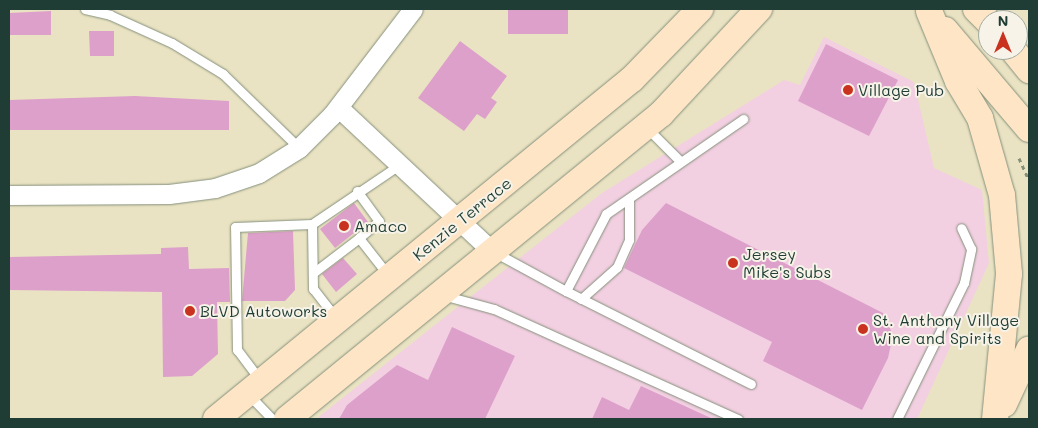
<!DOCTYPE html>
<html>
<head>
<meta charset="utf-8">
<style>
  body { margin:0 }
  #map { position:relative; width:1038px; height:428px; overflow:hidden; background:#eae3c3; font-family:Mali,sans-serif }
  div>[style] { position:absolute }
  .built>* { inset:0; background:#f2cfe1 }
  .building>* { inset:0; background:#dda0ca }
  .path>* { height:3px; margin-top:-1.5px; transform-origin:0; background:repeating-linear-gradient(90deg,#84907c 0 4px,transparent 0 8px) }
  .roads { filter:drop-shadow(0 0 1px #84907c) drop-shadow(0 0 1px #84907c) }
  .lane>* { height:9px; margin:-4.5px; padding:0 4.5px; transform-origin:4.5px; border-radius:4.5px; background:#fff }
  .street>* { height:19px; margin:-9.5px; padding:0 9.5px; transform-origin:9.5px; border-radius:9.5px; background:#fff }
  .secondary>* { height:26px; margin:-13px; padding:0 13px; transform-origin:13px; border-radius:13px; background:#fde5c5 }
  .dots>* { width:14px; height:14px; translate:-50% -50%; box-sizing:border-box; border:2px solid #f7f3e8; border-radius:50% }
  span { translate:-50% -50%; white-space:nowrap; text-align:center; line-height:1.15; -webkit-text-stroke:4px #f7f3e8; paint-order:stroke }
  .poi-label { font-size:16px; color:#1f3d34 }
  .left { translate:0 -50%; text-align:left }
  .street-label { font-size:16px; color:#1f3d34 }
  .frame { position:absolute; inset:0; border:10px solid #1f3d34; pointer-events:none }
  .north { position:absolute; left:978px; top:10px; width:50px; height:50px; box-sizing:border-box; background:#f7f3e8; border:1px solid #a1aaa0; border-radius:50%; rotate:0deg; font-size:14px; font-weight:700; line-height:20px; text-align:center; color:#1f3d34 }
  .north::after { content:''; display:block; margin:auto; width:18px; height:22px; background:#c8321e; clip-path:polygon(50% 0,100% 100%,50% 72%,0 100%) }
</style>
</head>
<body>
<div id="map">
  <div class="built">
    <i style="clip-path:polygon(824px 37px,914px 82px,934px 168px,982px 190px,989px 263px,917px 419px,316px 419px,602px 193px,784px 80px,800px 85px)"></i>
  </div>
  <div class="building">
    <i style="clip-path:polygon(508px 9px,568px 9px,568px 34px,508px 34px)"></i>
    <i style="clip-path:polygon(51px 11px,51px 35px,9px 35px,9px 13px)"></i>
    <i style="clip-path:polygon(89px 31px,114px 31px,114px 56px,90px 56px)"></i>
    <i style="clip-path:polygon(460px 41px,507px 76px,491px 98px,497px 102px,485px 119px,477px 114px,464px 131px,418px 98px)"></i>
    <i style="clip-path:polygon(826px 44px,898px 80px,869px 136px,798px 101px)"></i>
    <i style="clip-path:polygon(135px 96px,229px 101px,229px 130px,9px 130px,9px 100px)"></i>
    <i style="clip-path:polygon(354px 203px,368px 222px,335px 248px,320px 229px)"></i>
    <i style="clip-path:polygon(666px 203px,883px 313px,893px 335px,888px 358px,862px 410px,763px 361px,772px 342px,624px 268px,642px 230px)"></i>
    <i style="clip-path:polygon(293px 231px,295px 290px,285px 301px,242px 301px,248px 233px)"></i>
    <i style="clip-path:polygon(188px 247px,189px 269px,229px 268px,230px 302px,217px 302px,218px 354px,192px 376px,163px 377px,162px 292px,9px 290px,9px 257px,161px 254px,161px 248px)"></i>
    <i style="clip-path:polygon(343px 258px,357px 274px,336px 292px,322px 274px)"></i>
    <i style="clip-path:polygon(452px 327px,515px 356px,485px 419px,339px 419px,347px 405px,397px 365px,428px 380px)"></i>
    <i style="clip-path:polygon(641px 386px,713px 419px,592px 419px,602px 397px,629px 410px)"></i>
  </div>
  <div class="path">
    <i style="left:1019px;top:158px;width:24px;rotate:66deg"></i>
  </div>
  <div class="roads">
    <div class="lane">
      <i style="left:85px;top:9px;width:26px;rotate:13deg"></i>
      <i style="left:110px;top:15px;width:68px;rotate:24.3deg"></i>
      <i style="left:172px;top:43px;width:60px;rotate:31.3deg"></i>
      <i style="left:223px;top:74px;width:106px;rotate:44.2deg"></i>
      <i style="left:648px;top:129px;width:45px;rotate:45deg"></i>
      <i style="left:357px;top:191px;width:37px;rotate:54deg"></i>
      <i style="left:379px;top:221px;width:26px;rotate:140deg"></i>
      <i style="left:359px;top:238px;width:47px;rotate:51.9deg"></i>
      <i style="left:496px;top:253px;width:80px;rotate:28.5deg"></i>
      <i style="left:566px;top:291px;width:87px;rotate:-62.5deg"></i>
      <i style="left:606px;top:214px;width:167px;rotate:-34.7deg"></i>
      <i style="left:313px;top:273px;width:58px;rotate:-37.3deg"></i>
      <i style="left:566px;top:291px;width:207px;rotate:26.7deg"></i>
      <i style="left:446px;top:296px;width:50px;rotate:15.2deg"></i>
      <i style="left:494px;top:309px;width:268px;rotate:24.3deg"></i>
      <i style="left:581px;top:299px;width:48px;rotate:-41.6deg"></i>
      <i style="left:617px;top:267px;width:30px;rotate:-66deg"></i>
      <i style="left:629px;top:240px;width:41px;rotate:-90deg"></i>
      <i style="left:336px;top:318px;width:37px;rotate:-128deg"></i>
      <i style="left:313px;top:289px;width:65px;rotate:-90.9deg"></i>
      <i style="left:312px;top:224px;width:105px;rotate:-34.1deg"></i>
      <i style="left:260px;top:380px;width:38px;rotate:-127deg"></i>
      <i style="left:237px;top:350px;width:123px;rotate:-90.9deg"></i>
      <i style="left:235px;top:227px;width:77px;rotate:-2.2deg"></i>
      <i style="left:248px;top:394px;width:35px;rotate:46deg"></i>
      <i style="left:897px;top:419px;width:152px;rotate:-63.8deg"></i>
      <i style="left:964px;top:283px;width:35px;rotate:-78deg"></i>
      <i style="left:971px;top:249px;width:23px;rotate:-115deg"></i>
    </div>
    <div class="street">
      <i style="left:339px;top:108px;width:211px;rotate:43.1deg"></i>
      <i style="left:9px;top:195px;width:160px;rotate:-0.4deg"></i>
      <i style="left:169px;top:194px;width:46px;rotate:-7.4deg"></i>
      <i style="left:215px;top:188px;width:46px;rotate:-18.8deg"></i>
      <i style="left:259px;top:173px;width:47px;rotate:-32deg"></i>
      <i style="left:299px;top:148px;width:47px;rotate:-45deg"></i>
      <i style="left:332px;top:115px;width:133px;rotate:-52.6deg"></i>
    </div>
    <div class="secondary">
      <i style="left:976px;top:9px;width:17px;rotate:45deg"></i>
      <i style="left:929px;top:11px;width:76px;rotate:67.5deg"></i>
      <i style="left:958px;top:81px;width:43px;rotate:59.3deg"></i>
      <i style="left:980px;top:118px;width:80px;rotate:74.1deg"></i>
      <i style="left:1002px;top:195px;width:79px;rotate:84.9deg"></i>
      <i style="left:1009px;top:274px;width:146px;rotate:95.5deg"></i>
      <i style="left:945px;top:30px;width:130px;rotate:49.7deg"></i>
      <i style="left:1013px;top:50px;width:26px;rotate:51deg"></i>
      <i style="left:1004px;top:404px;width:60px;rotate:-65.2deg"></i>
      <i style="left:216px;top:419px;width:537px;rotate:-39.26deg"></i>
      <i style="left:632px;top:79px;width:98px;rotate:-45.8deg"></i>
      <i style="left:287px;top:419px;width:483px;rotate:-39.2deg"></i>
      <i style="left:661px;top:114px;width:144px;rotate:-47deg"></i>
    </div>
  </div>
  <div class="dots">
    <i style="left:848px;top:90px;background:#c8321e"></i>
    <i style="left:344px;top:226px;background:#c8321e"></i>
    <i style="left:733px;top:263px;background:#c8321e"></i>
    <i style="left:190px;top:311px;background:#c8321e"></i>
    <i style="left:863px;top:329px;background:#c8321e"></i>
  </div>
  <div class="poi-label">
    <span class="left" style="left:858px;top:90px">Village Pub</span>
    <span class="left" style="left:354px;top:226px">Amaco</span>
    <span class="left" style="left:743px;top:263px">Jersey<br>Mike's Subs</span>
    <span class="left" style="left:200px;top:311px">BLVD Autoworks</span>
    <span class="left" style="left:873px;top:329px">St. Anthony Village<br>Wine and Spirits</span>
  </div>
  <div class="street-label">
    <span style="left:462px;top:219px;rotate:-39deg">Kenzie Terrace</span>
  </div>
  <div class="frame"></div>
  <div class="north">N</div>
</div>
</body>
</html>
